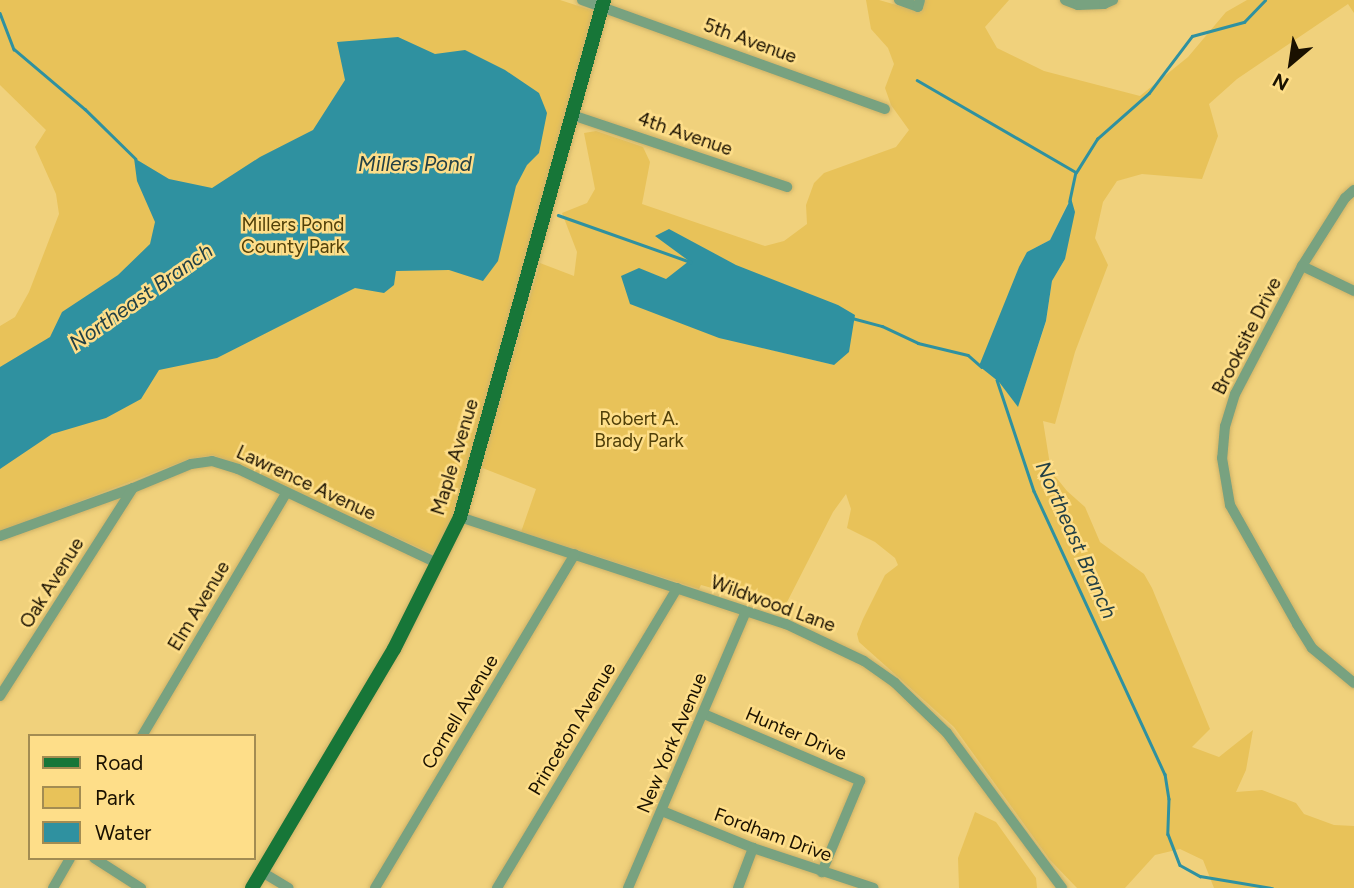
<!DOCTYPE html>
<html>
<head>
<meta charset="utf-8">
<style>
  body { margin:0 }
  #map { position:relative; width:1354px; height:888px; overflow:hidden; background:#f0d17c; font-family:Figtree,sans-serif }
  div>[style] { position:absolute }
  .green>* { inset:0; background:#e8c259 }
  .water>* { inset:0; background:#2f91a0 }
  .stream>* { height:2.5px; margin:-1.25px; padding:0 1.25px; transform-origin:1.25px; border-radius:1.25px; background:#2f91a0 }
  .roads { filter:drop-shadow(0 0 2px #ceb268) drop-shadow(0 0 2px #ceb268) }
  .minor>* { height:10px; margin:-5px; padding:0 5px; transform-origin:5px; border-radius:5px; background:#78a280 }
  .major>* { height:14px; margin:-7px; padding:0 7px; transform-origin:7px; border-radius:7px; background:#177638 }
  span { translate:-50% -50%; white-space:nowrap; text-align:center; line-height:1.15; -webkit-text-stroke:5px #fede89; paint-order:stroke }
  .street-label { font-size:19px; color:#1a1100 }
  .park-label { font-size:19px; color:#514009 }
  .water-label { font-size:21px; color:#234045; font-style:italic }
  .legend { position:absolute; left:28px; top:734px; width:228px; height:126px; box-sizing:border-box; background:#fede89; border:2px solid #a38c52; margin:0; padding:9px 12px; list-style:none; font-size:21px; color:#1a1100 }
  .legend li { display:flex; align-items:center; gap:14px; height:35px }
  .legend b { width:35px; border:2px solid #a38c52 }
  .north { position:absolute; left:1256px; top:28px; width:70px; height:70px; -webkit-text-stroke:5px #fede89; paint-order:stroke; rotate:209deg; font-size:19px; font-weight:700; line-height:28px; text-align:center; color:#1a1100 }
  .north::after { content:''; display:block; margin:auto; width:24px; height:32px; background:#1a1100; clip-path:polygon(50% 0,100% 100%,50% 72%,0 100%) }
</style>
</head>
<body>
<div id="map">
  <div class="green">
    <i style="clip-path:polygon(0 0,560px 0,594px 11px,455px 513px,433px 554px,213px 455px,189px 459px,0 532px,0 326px,15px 317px,29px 292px,59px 214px,56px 194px,35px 147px,46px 130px,0 85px)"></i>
    <i style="clip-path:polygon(evenodd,866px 0,879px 0,921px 12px,925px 0,1009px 0,985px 27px,997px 48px,1044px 71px,1140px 96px,1188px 57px,1226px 12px,1247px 0,1354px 0,1354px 13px,1348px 4px,1237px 79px,1209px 104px,1218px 136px,1202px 179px,1142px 174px,1117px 181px,1103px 202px,1095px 238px,1108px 265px,1075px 352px,1055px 424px,1043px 421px,1051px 471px,1067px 491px,1085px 507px,1100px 542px,1144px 574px,1152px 588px,1210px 729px,1192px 747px,1219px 757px,1253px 730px,1246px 770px,1236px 792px,1262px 790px,1296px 803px,1304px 814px,1334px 825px,1354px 826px,1354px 888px,1214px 888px,1203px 860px,1180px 849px,1155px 855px,1125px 888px,1077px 888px,1050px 860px,954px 727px,859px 642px,857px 634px,863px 619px,885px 575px,898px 565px,895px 558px,875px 542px,847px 528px,851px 509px,846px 494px,833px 512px,784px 608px,701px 585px,699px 589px,521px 532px,536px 489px,480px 467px,540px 263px,574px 276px,577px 252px,562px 213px,587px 203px,595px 189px,584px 133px,596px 131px,643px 147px,650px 162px,642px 204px,765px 246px,784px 241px,807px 224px,806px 205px,814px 183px,824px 173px,896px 147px,909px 130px,891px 105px,885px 88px,894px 64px,888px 48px,871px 29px,866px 0,1070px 199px,1065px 259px,1052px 281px,1046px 322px,1018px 406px,999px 382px,1027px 252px,1050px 240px,1070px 199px,866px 0,790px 292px,838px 305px,834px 365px,751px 345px,728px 337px,790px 292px)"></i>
    <i style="clip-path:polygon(975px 812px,996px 822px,1036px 878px,1037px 888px,959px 888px,958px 858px)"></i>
  </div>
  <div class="water">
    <i style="clip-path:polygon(398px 37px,435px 54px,465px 50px,505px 70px,539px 93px,547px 113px,539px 153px,527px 165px,516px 186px,498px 261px,483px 281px,449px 270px,396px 271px,394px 285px,384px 293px,355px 288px,217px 358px,159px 370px,141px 399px,106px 418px,52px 434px,0 469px,0 367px,50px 337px,62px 312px,118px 275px,150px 244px,155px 222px,137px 181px,134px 158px,169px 179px,212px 188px,260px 157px,313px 130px,345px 80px,337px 42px)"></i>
    <i style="clip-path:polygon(1071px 198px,1075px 212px,1065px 259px,1052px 281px,1046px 321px,1018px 407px,999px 382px,979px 366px,1019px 267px,1027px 252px,1050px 240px)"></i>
    <i style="clip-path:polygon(669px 229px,736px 265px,838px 305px,855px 315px,849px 352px,834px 365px,719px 338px,630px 304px,621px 276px,639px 268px,666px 279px,689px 261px,655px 236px)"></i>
  </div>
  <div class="stream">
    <i style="left:0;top:13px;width:39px;rotate:69deg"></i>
    <i style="left:14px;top:49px;width:93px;rotate:40.2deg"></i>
    <i style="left:85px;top:109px;width:71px;rotate:44.4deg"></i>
    <i style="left:917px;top:80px;width:184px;rotate:30.1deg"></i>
    <i style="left:1076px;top:172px;width:30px;rotate:102deg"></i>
    <i style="left:1077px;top:171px;width:38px;rotate:-58deg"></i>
    <i style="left:1097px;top:139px;width:69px;rotate:-41.5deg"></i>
    <i style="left:1149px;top:93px;width:71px;rotate:-53deg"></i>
    <i style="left:1192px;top:36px;width:54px;rotate:-15.1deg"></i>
    <i style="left:1244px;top:22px;width:30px;rotate:-46deg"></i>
    <i style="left:558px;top:215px;width:141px;rotate:19.5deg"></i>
    <i style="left:852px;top:318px;width:31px;rotate:15deg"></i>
    <i style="left:882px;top:326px;width:40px;rotate:25deg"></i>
    <i style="left:918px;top:343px;width:51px;rotate:13.5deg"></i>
    <i style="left:968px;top:355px;width:18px;rotate:41deg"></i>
    <i style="left:997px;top:380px;width:117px;rotate:71.6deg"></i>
    <i style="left:1034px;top:491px;width:312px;rotate:65.2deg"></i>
    <i style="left:1165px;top:774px;width:25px;rotate:81deg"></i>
    <i style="left:1169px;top:799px;width:35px;rotate:92deg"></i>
    <i style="left:1168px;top:834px;width:33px;rotate:69deg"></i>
    <i style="left:1180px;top:865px;width:23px;rotate:29deg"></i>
    <i style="left:1200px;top:876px;width:73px;rotate:9.5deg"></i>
  </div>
  <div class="roads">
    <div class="minor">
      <i style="left:582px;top:0;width:322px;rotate:19.8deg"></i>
      <i style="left:899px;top:0;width:20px;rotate:20deg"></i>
      <i style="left:918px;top:7px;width:7px;rotate:-74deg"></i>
      <i style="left:1065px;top:0;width:14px;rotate:21deg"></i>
      <i style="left:1078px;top:5px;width:26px;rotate:-2deg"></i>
      <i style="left:1104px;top:4px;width:10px;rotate:-24deg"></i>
      <i style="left:572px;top:115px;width:227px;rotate:18.5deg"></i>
      <i style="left:1354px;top:190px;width:12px;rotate:138deg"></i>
      <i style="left:1345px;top:198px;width:80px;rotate:122.3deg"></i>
      <i style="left:1302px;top:266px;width:144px;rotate:117.6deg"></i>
      <i style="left:1235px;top:394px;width:34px;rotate:107deg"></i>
      <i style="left:1225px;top:426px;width:32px;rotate:95deg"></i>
      <i style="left:1222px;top:458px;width:48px;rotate:80.3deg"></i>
      <i style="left:1230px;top:505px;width:137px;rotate:60.6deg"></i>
      <i style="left:1297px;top:624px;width:28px;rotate:58deg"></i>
      <i style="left:1312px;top:648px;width:55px;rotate:39.8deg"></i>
      <i style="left:1302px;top:266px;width:58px;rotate:25.7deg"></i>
      <i style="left:460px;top:517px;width:343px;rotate:18.2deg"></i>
      <i style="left:786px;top:624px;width:86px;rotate:25.4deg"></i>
      <i style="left:864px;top:661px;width:38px;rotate:35deg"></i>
      <i style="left:895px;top:683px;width:72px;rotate:43.9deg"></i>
      <i style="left:947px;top:733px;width:193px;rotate:53.4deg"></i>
      <i style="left:0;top:536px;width:141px;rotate:-19.8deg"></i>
      <i style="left:133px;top:488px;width:63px;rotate:-22.5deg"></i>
      <i style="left:191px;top:464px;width:21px;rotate:-8deg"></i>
      <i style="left:212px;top:461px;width:27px;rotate:17deg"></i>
      <i style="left:238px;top:469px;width:220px;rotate:25.3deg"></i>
      <i style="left:0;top:696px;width:247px;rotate:-57.4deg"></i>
      <i style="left:704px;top:714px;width:170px;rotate:23.2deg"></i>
      <i style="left:860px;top:781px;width:99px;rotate:112.7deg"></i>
      <i style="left:142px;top:736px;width:282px;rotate:-59.3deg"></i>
      <i style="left:662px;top:811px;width:98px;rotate:22.1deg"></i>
      <i style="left:753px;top:848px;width:127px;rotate:18.3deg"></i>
      <i style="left:94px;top:858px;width:56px;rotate:32.6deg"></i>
      <i style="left:262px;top:872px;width:31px;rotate:31deg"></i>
      <i style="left:53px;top:888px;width:34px;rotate:-60deg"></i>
      <i style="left:375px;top:888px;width:389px;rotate:-59.1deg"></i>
      <i style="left:497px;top:888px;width:350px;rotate:-59deg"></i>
      <i style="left:628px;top:888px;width:300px;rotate:-66.9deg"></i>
      <i style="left:738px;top:888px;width:43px;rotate:-69.4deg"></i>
    </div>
    <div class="major">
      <i style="left:252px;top:888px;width:278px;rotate:-59.3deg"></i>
      <i style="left:394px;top:649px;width:148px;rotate:-63.4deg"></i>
      <i style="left:460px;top:517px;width:537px;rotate:-74.44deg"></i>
    </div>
  </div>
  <div class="street-label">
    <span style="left:750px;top:41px;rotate:20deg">5th Avenue</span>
    <span style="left:685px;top:134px;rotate:19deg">4th Avenue</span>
    <span style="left:1247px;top:336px;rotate:-63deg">Brooksite Drive</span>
    <span style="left:455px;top:457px;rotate:-73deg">Maple Avenue</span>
    <span style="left:306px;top:483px;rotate:25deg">Lawrence Avenue</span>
    <span style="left:52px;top:583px;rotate:-58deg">Oak Avenue</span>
    <span style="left:773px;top:604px;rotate:20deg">Wildwood Lane</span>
    <span style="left:199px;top:606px;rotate:-59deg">Elm Avenue</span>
    <span style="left:460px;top:712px;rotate:-59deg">Cornell Avenue</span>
    <span style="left:572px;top:729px;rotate:-59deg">Princeton Avenue</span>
    <span style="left:796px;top:734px;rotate:23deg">Hunter Drive</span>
    <span style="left:672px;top:743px;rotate:-67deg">New York Avenue</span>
    <span style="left:773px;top:835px;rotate:20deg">Fordham Drive</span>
  </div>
  <div class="park-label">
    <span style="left:293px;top:236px">Millers Pond<br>County Park</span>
    <span style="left:639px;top:430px">Robert A.<br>Brady Park</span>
  </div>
  <div class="water-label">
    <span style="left:415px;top:164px">Millers Pond</span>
    <span style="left:141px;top:297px;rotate:-35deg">Northeast Branch</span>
    <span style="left:1076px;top:540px;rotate:66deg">Northeast Branch</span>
  </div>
  <ul class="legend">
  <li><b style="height:9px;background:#177638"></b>Road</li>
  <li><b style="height:19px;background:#e8c259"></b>Park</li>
  <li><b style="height:19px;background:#2f91a0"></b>Water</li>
  </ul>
  <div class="north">N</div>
</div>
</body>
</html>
